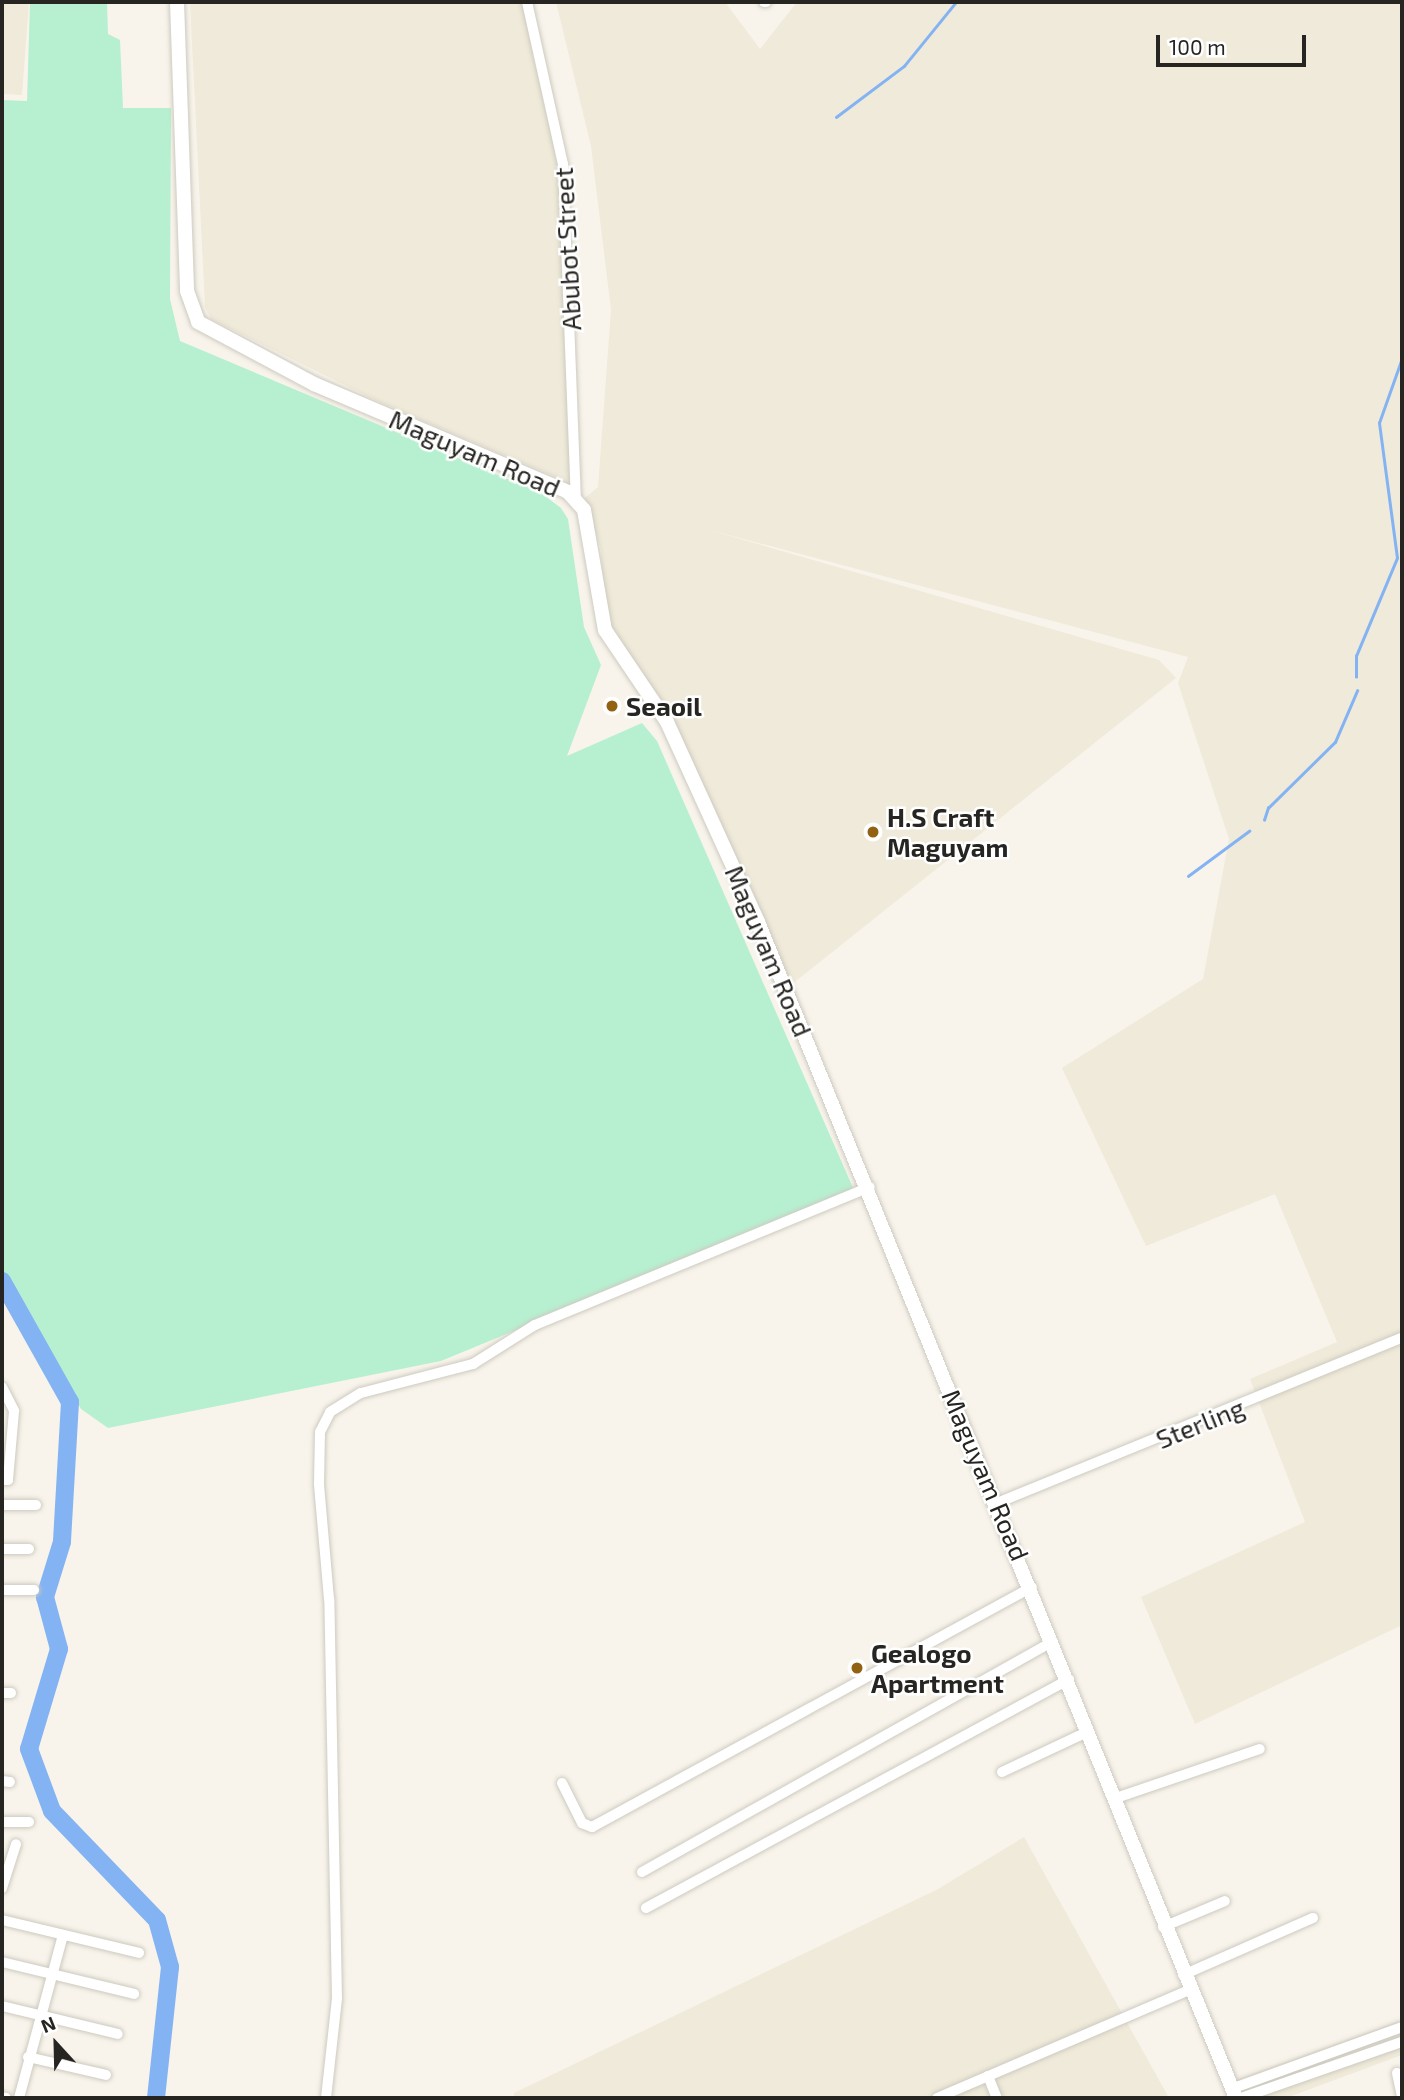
<!DOCTYPE html>
<html>
<head>
<meta charset="utf-8">
<style>
  body { margin:0 }
  #map { position:relative; width:1404px; height:2100px; overflow:hidden; background:#f8f4eb; font-family:"Exo 2",sans-serif }
  div>[style] { position:absolute }
  .built>* { inset:0; background:#efead9 }
  .green>* { inset:0; background:#b7f0d1 }
  .stream>* { height:2.5px; margin:-1.25px; padding:0 1.25px; transform-origin:1.25px; border-radius:1.25px; background:#84b3f3 }
  .river>* { height:18px; margin:-9px; padding:0 9px; transform-origin:9px; border-radius:9px; background:#84b3f3 }
  .roads { filter:drop-shadow(0 0 2px #cdcac0) drop-shadow(0 0 2px #cdcac0) }
  .street>* { height:10px; margin:-5px; padding:0 5px; transform-origin:5px; border-radius:5px; background:#fff }
  .secondary>* { height:14px; margin:-7px; padding:0 7px; transform-origin:7px; border-radius:7px; background:#fff }
  .dots>* { width:19px; height:19px; translate:-50% -50%; box-sizing:border-box; border:4px solid #fff; border-radius:50% }
  span { translate:-50% -50%; white-space:nowrap; text-align:center; line-height:1.15; -webkit-text-stroke:5px #fff; paint-order:stroke }
  .street-label { font-size:26px; color:#262522 }
  .poi-label { font-size:26px; color:#262522; font-weight:700 }
  .left { translate:0 -50%; text-align:left }
  .frame { position:absolute; inset:0; border:4px solid #262522; pointer-events:none }
  .north { position:absolute; left:21px; top:2009px; width:70px; height:70px; -webkit-text-stroke:5px #fff; paint-order:stroke; rotate:338deg; font-size:19px; font-weight:700; line-height:28px; text-align:center; color:#262522 }
  .north::after { content:''; display:block; margin:auto; width:24px; height:32px; background:#262522; clip-path:polygon(50% 0,100% 100%,50% 72%,0 100%) }
  .scale { position:absolute; left:1156px; top:35px; width:150px; height:32px; box-sizing:border-box; border:4px solid #262522; border-top:0; padding-left:9px; font-size:21px; line-height:24px; white-space:nowrap; color:#262522; -webkit-text-stroke:5px #fff; paint-order:stroke }
</style>
</head>
<body>
<div id="map">
  <div class="built">
    <i style="clip-path:polygon(2px 2px,29px 2px,22px 95px,2px 94px)"></i>
    <i style="clip-path:polygon(190px 2px,522px 2px,559px 167px,575px 485px,377px 401px,211px 319px,205px 307px)"></i>
    <i style="clip-path:polygon(556px 2px,725px 2px,760px 49px,797px 2px,1402px 2px,1402px 1625px,1195px 1724px,1141px 1597px,1305px 1522px,1250px 1379px,1337px 1342px,1275px 1194px,1146px 1246px,1062px 1068px,1203px 979px,1229px 839px,1178px 683px,1188px 657px,706px 529px,1159px 660px,1176px 678px,791px 985px,670px 723px,606px 630px,601px 549px,585px 498px,598px 487px,611px 310px,591px 146px)"></i>
    <i style="clip-path:polygon(1024px 1837px,1169px 2098px,514px 2098px,514px 2093px,938px 1889px)"></i>
    <i style="clip-path:polygon(1402px 2020px,1402px 2055px,1286px 2098px,1237px 2098px,1230px 2082px)"></i>
  </div>
  <div class="green">
    <i style="clip-path:polygon(30px 2px,107px 2px,108px 34px,120px 40px,123px 108px,171px 108px,170px 299px,180px 341px,541px 493px,561px 508px,568px 519px,584px 627px,601px 665px,567px 756px,642px 723px,657px 741px,854px 1190px,441px 1361px,108px 1428px,81px 1409px,2px 1269px,2px 100px,27px 101px)"></i>
  </div>
  <div class="stream">
    <i style="left:836px;top:117px;width:85px;rotate:-36.9deg"></i>
    <i style="left:904px;top:66px;width:82px;rotate:-50.9deg"></i>
    <i style="left:1356px;top:677px;width:21px;rotate:-90deg"></i>
    <i style="left:1356px;top:656px;width:106px;rotate:-67.3deg"></i>
    <i style="left:1397px;top:558px;width:136px;rotate:-97.6deg"></i>
    <i style="left:1379px;top:423px;width:69px;rotate:-70.5deg"></i>
    <i style="left:1264px;top:820px;width:13px;rotate:-72deg"></i>
    <i style="left:1268px;top:808px;width:94px;rotate:-44.6deg"></i>
    <i style="left:1335px;top:742px;width:56px;rotate:-66.7deg"></i>
    <i style="left:1188px;top:876px;width:76px;rotate:-36.4deg"></i>
  </div>
  <div class="river">
    <i style="left:2px;top:1281px;width:139px;rotate:60.7deg"></i>
    <i style="left:70px;top:1402px;width:140px;rotate:93.3deg"></i>
    <i style="left:62px;top:1542px;width:58px;rotate:107.2deg"></i>
    <i style="left:45px;top:1597px;width:54px;rotate:74.9deg"></i>
    <i style="left:59px;top:1649px;width:104px;rotate:106.7deg"></i>
    <i style="left:29px;top:1749px;width:66px;rotate:69.6deg"></i>
    <i style="left:52px;top:1811px;width:151px;rotate:46.1deg"></i>
    <i style="left:157px;top:1920px;width:49px;rotate:74.5deg"></i>
    <i style="left:170px;top:1967px;width:132px;rotate:96.1deg"></i>
  </div>
  <div class="roads">
    <div class="street">
      <i style="left:527px;top:2px;width:166px;rotate:77.5deg"></i>
      <i style="left:563px;top:164px;width:335px;rotate:87.8deg"></i>
      <i style="left:764px;top:2px;width:2px"></i>
      <i style="left:2px;top:1387px;width:27px;rotate:63deg"></i>
      <i style="left:14px;top:1411px;width:69px;rotate:95deg"></i>
      <i style="left:8px;top:1480px;width:6px;rotate:180deg"></i>
      <i style="left:997px;top:1503px;width:437px;rotate:-22.2deg"></i>
      <i style="left:2px;top:1505px;width:34px"></i>
      <i style="left:2px;top:1549px;width:27px"></i>
      <i style="left:2px;top:1590px;width:32px"></i>
      <i style="left:2px;top:1693px;width:9px"></i>
      <i style="left:1002px;top:1772px;width:96px;rotate:-25.2deg"></i>
      <i style="left:2px;top:1781px;width:8px;rotate:7deg"></i>
      <i style="left:562px;top:1783px;width:45px;rotate:63.4deg"></i>
      <i style="left:582px;top:1823px;width:11px;rotate:22deg"></i>
      <i style="left:592px;top:1827px;width:501px;rotate:-28.61deg"></i>
      <i style="left:1113px;top:1799px;width:155px;rotate:-18.8deg"></i>
      <i style="left:2px;top:1822px;width:27px"></i>
      <i style="left:642px;top:1872px;width:471px;rotate:-29.3deg"></i>
      <i style="left:2px;top:1888px;width:46px;rotate:-72.3deg"></i>
      <i style="left:646px;top:1908px;width:481px;rotate:-28.4deg"></i>
      <i style="left:2px;top:1920px;width:141px;rotate:13.5deg"></i>
      <i style="left:1163px;top:1927px;width:67px;rotate:-22.8deg"></i>
      <i style="left:2px;top:1962px;width:136px;rotate:13.6deg"></i>
      <i style="left:1183px;top:1975px;width:142px;rotate:-23.7deg"></i>
      <i style="left:2px;top:2006px;width:119px;rotate:13.6deg"></i>
      <i style="left:28px;top:2057px;width:80px;rotate:13deg"></i>
      <i style="left:1397px;top:2073px;width:25px;rotate:78deg"></i>
      <i style="left:988px;top:2076px;width:24px;rotate:68deg"></i>
      <i style="left:1231px;top:2089px;width:182px;rotate:-19.9deg"></i>
      <i style="left:2px;top:2097px;width:4px;rotate:14deg"></i>
      <i style="left:19px;top:2098px;width:169px;rotate:-74.9deg"></i>
      <i style="left:326px;top:2098px;width:100px;rotate:-83.7deg"></i>
      <i style="left:337px;top:1999px;width:400px;rotate:-91.1deg"></i>
      <i style="left:329px;top:1599px;width:115px;rotate:-95deg"></i>
      <i style="left:319px;top:1484px;width:52px;rotate:-88.9deg"></i>
      <i style="left:320px;top:1432px;width:22px;rotate:-63deg"></i>
      <i style="left:330px;top:1412px;width:36px;rotate:-32deg"></i>
      <i style="left:361px;top:1393px;width:116px;rotate:-14.5deg"></i>
      <i style="left:473px;top:1364px;width:73px;rotate:-32.2deg"></i>
      <i style="left:535px;top:1325px;width:362px;rotate:-22.4deg"></i>
      <i style="left:937px;top:2098px;width:274px;rotate:-23.2deg"></i>
      <i style="left:1241px;top:2098px;width:170px;rotate:-19.2deg"></i>
    </div>
    <div class="secondary">
      <i style="left:177px;top:2px;width:289px;rotate:88deg"></i>
      <i style="left:187px;top:291px;width:33px;rotate:70deg"></i>
      <i style="left:198px;top:322px;width:132px;rotate:28.1deg"></i>
      <i style="left:314px;top:384px;width:276px;rotate:23deg"></i>
      <i style="left:568px;top:492px;width:24px;rotate:48deg"></i>
      <i style="left:584px;top:510px;width:122px;rotate:80.1deg"></i>
      <i style="left:605px;top:630px;width:111px;rotate:56deg"></i>
      <i style="left:667px;top:722px;width:220px;rotate:65.5deg"></i>
      <i style="left:758px;top:922px;width:1269px;rotate:67.88deg"></i>
    </div>
  </div>
  <div class="dots">
    <i style="left:612px;top:706px;background:#936112"></i>
    <i style="left:873px;top:832px;background:#936112"></i>
    <i style="left:857px;top:1668px;background:#936112"></i>
  </div>
  <div class="street-label">
    <span style="left:567px;top:249px;rotate:-93deg">Abubot Street</span>
    <span style="left:475px;top:453px;rotate:23deg">Maguyam Road</span>
    <span style="left:769px;top:951px;rotate:67deg">Maguyam Road</span>
    <span style="left:1200px;top:1423px;rotate:-22deg">Sterling</span>
    <span style="left:986px;top:1475px;rotate:67deg">Maguyam Road</span>
  </div>
  <div class="poi-label">
    <span class="left" style="left:626px;top:706px">Seaoil</span>
    <span class="left" style="left:887px;top:832px">H.S Craft<br>Maguyam</span>
    <span class="left" style="left:871px;top:1668px">Gealogo<br>Apartment</span>
  </div>
  <div class="frame"></div>
  <div class="north">N</div>
  <div class="scale">100 m</div>
</div>
</body>
</html>
